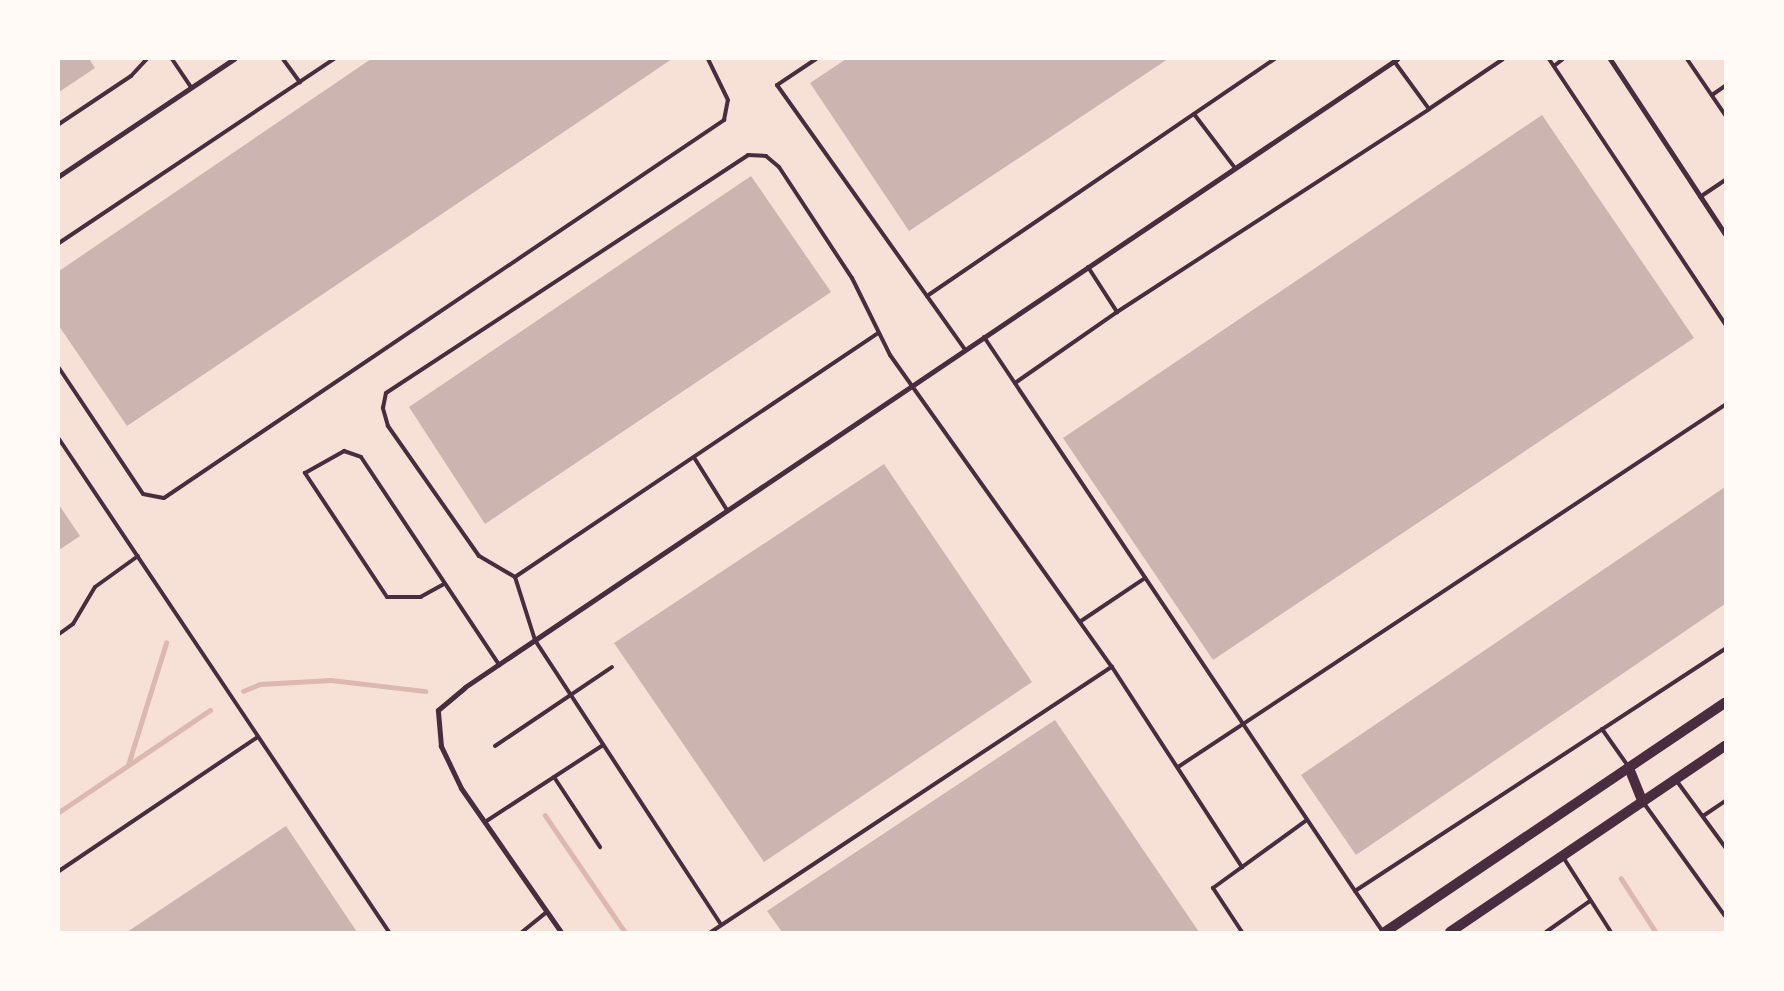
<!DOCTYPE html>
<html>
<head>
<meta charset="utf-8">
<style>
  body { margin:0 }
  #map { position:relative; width:1784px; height:991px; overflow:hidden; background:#f7e1d7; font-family:Quicksand,sans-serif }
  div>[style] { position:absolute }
  .stream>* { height:4.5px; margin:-2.25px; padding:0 2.25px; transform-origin:2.25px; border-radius:2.25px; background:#dcb8b0 }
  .building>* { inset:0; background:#ccb4b1 }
  .service>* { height:4px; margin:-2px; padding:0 2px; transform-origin:2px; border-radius:2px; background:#4a2c40 }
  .minor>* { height:5px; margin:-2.5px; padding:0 2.5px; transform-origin:2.5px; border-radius:2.5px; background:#4a2c40 }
  .secondary>* { height:10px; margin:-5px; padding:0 5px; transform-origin:5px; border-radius:5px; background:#4a2c40 }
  span { translate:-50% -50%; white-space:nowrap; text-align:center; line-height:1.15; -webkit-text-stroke:5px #fffaf5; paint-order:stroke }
  .frame { position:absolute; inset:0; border:60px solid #fffaf5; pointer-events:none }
</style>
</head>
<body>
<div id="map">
  <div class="stream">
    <i style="left:243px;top:691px;width:18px;rotate:-22deg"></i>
    <i style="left:260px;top:684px;width:71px;rotate:-3.2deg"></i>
    <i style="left:331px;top:680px;width:95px;rotate:6.7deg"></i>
    <i style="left:128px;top:765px;width:128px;rotate:-72.7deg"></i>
    <i style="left:59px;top:812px;width:182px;rotate:-34deg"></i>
    <i style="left:545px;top:815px;width:142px;rotate:55.6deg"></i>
    <i style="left:1621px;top:878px;width:64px;rotate:57.1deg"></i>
  </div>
  <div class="building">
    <i style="clip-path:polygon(59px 59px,89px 59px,95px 68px,59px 92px)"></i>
    <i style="clip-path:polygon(371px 59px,672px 59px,127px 426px,59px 326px,59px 271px)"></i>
    <i style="clip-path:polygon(846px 59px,1168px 59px,909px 231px,810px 83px)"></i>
    <i style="clip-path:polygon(1542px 115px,1694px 338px,1213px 660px,1063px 438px)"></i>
    <i style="clip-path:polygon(751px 176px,831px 292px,485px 524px,409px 407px)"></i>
    <i style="clip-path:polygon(884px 464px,1032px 682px,764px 862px,614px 643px)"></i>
    <i style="clip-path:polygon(1725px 487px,1725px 604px,1356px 855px,1301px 775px)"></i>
    <i style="clip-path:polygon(59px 505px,80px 536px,59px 550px)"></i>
    <i style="clip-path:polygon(1055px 720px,1199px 932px,782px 932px,767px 911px)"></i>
    <i style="clip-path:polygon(286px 826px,357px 932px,127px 932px)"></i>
  </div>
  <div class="service">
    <i style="left:172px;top:59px;width:34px;rotate:56deg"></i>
    <i style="left:283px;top:59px;width:29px;rotate:54deg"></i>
    <i style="left:816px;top:59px;width:47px;rotate:146.3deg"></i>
    <i style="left:777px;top:85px;width:325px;rotate:54.6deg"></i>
    <i style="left:1549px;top:59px;width:318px;rotate:56.4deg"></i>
    <i style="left:1687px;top:59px;width:68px;rotate:55.8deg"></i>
    <i style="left:1394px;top:61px;width:59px;rotate:53.9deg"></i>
    <i style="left:1429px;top:109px;width:89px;rotate:-34deg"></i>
    <i style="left:1554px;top:66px;width:11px;rotate:-38deg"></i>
    <i style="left:1712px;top:95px;width:16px;rotate:-35deg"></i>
    <i style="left:1194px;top:114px;width:68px;rotate:52.8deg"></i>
    <i style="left:59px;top:124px;width:87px;rotate:-33.7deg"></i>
    <i style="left:131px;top:76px;width:23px;rotate:-47deg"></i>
    <i style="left:1700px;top:197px;width:30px;rotate:-34deg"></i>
    <i style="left:59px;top:243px;width:331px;rotate:-33.8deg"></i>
    <i style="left:1088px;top:267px;width:54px;rotate:57.2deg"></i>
    <i style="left:1117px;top:312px;width:372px;rotate:-33deg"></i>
    <i style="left:927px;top:296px;width:421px;rotate:-34.3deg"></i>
    <i style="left:984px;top:337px;width:667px;rotate:56.19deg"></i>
    <i style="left:59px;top:368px;width:151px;rotate:56.3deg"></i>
    <i style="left:143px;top:494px;width:21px;rotate:11deg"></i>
    <i style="left:164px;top:498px;width:676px;rotate:-34.02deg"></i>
    <i style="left:724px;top:120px;width:20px;rotate:-79deg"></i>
    <i style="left:728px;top:100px;width:46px;rotate:-116deg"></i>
    <i style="left:1015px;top:383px;width:124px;rotate:-34.8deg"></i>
    <i style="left:59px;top:439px;width:593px;rotate:56.2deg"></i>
    <i style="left:695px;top:459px;width:60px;rotate:57.9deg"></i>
    <i style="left:515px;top:577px;width:436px;rotate:-33.9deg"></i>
    <i style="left:444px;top:584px;width:26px;rotate:151deg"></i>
    <i style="left:421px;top:597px;width:34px;rotate:180deg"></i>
    <i style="left:387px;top:597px;width:149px;rotate:-123.5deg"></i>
    <i style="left:305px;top:473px;width:45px;rotate:-29.4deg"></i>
    <i style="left:344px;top:451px;width:18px;rotate:19deg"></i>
    <i style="left:361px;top:457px;width:250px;rotate:56.4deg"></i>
    <i style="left:1081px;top:621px;width:77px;rotate:-33.9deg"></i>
    <i style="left:59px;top:634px;width:17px;rotate:-36deg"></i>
    <i style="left:73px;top:624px;width:43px;rotate:-59.3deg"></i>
    <i style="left:95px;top:587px;width:53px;rotate:-35.8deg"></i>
    <i style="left:1602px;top:729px;width:45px;rotate:54.9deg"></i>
    <i style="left:495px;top:746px;width:141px;rotate:-34deg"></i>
    <i style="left:1178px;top:767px;width:656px;rotate:-33.5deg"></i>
    <i style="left:554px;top:777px;width:84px;rotate:56.7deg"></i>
    <i style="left:1676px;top:780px;width:83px;rotate:53.8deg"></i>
    <i style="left:1643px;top:802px;width:140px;rotate:54.3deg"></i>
    <i style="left:1703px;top:816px;width:27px;rotate:-34deg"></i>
    <i style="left:485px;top:822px;width:141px;rotate:-33.1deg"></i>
    <i style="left:1563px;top:857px;width:89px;rotate:57.4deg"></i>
    <i style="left:59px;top:871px;width:240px;rotate:-34deg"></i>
    <i style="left:720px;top:923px;width:338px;rotate:-123.2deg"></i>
    <i style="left:535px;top:640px;width:66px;rotate:-107.6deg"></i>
    <i style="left:515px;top:577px;width:42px;rotate:-149.7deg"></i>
    <i style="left:479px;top:556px;width:159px;rotate:-125deg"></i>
    <i style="left:388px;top:426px;width:19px;rotate:-106deg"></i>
    <i style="left:383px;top:408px;width:15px;rotate:-79deg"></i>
    <i style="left:386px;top:393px;width:433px;rotate:-33.3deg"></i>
    <i style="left:748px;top:155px;width:18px;rotate:3deg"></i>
    <i style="left:766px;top:156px;width:17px;rotate:40deg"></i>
    <i style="left:779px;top:167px;width:133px;rotate:56.7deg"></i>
    <i style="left:852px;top:278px;width:86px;rotate:63.7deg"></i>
    <i style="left:890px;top:355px;width:383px;rotate:54.6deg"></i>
    <i style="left:522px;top:932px;width:32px;rotate:-39deg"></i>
    <i style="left:711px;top:932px;width:481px;rotate:-33.5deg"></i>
    <i style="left:1112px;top:667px;width:239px;rotate:57deg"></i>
    <i style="left:1242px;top:932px;width:53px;rotate:-123.4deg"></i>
    <i style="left:1213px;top:888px;width:116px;rotate:-35.9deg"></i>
    <i style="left:1383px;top:932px;width:50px;rotate:-124.3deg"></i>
    <i style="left:1355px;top:891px;width:442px;rotate:-33.2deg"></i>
    <i style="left:1546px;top:932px;width:54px;rotate:-35.2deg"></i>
  </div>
  <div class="minor">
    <i style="left:1610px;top:59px;width:209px;rotate:56.7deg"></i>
    <i style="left:59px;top:176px;width:211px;rotate:-33.8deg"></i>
    <i style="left:561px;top:932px;width:175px;rotate:-124.8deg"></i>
    <i style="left:461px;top:788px;width:47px;rotate:-115.5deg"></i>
    <i style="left:441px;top:746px;width:36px;rotate:-95deg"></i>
    <i style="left:438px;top:710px;width:35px;rotate:-40deg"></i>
    <i style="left:465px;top:687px;width:1124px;rotate:-33.97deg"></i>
  </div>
  <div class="secondary">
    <i style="left:1629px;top:768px;width:37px;rotate:68deg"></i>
    <i style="left:1385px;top:932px;width:410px;rotate:-34deg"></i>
    <i style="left:1450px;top:932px;width:332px;rotate:-34.1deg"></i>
  </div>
  <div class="frame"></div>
</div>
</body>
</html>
